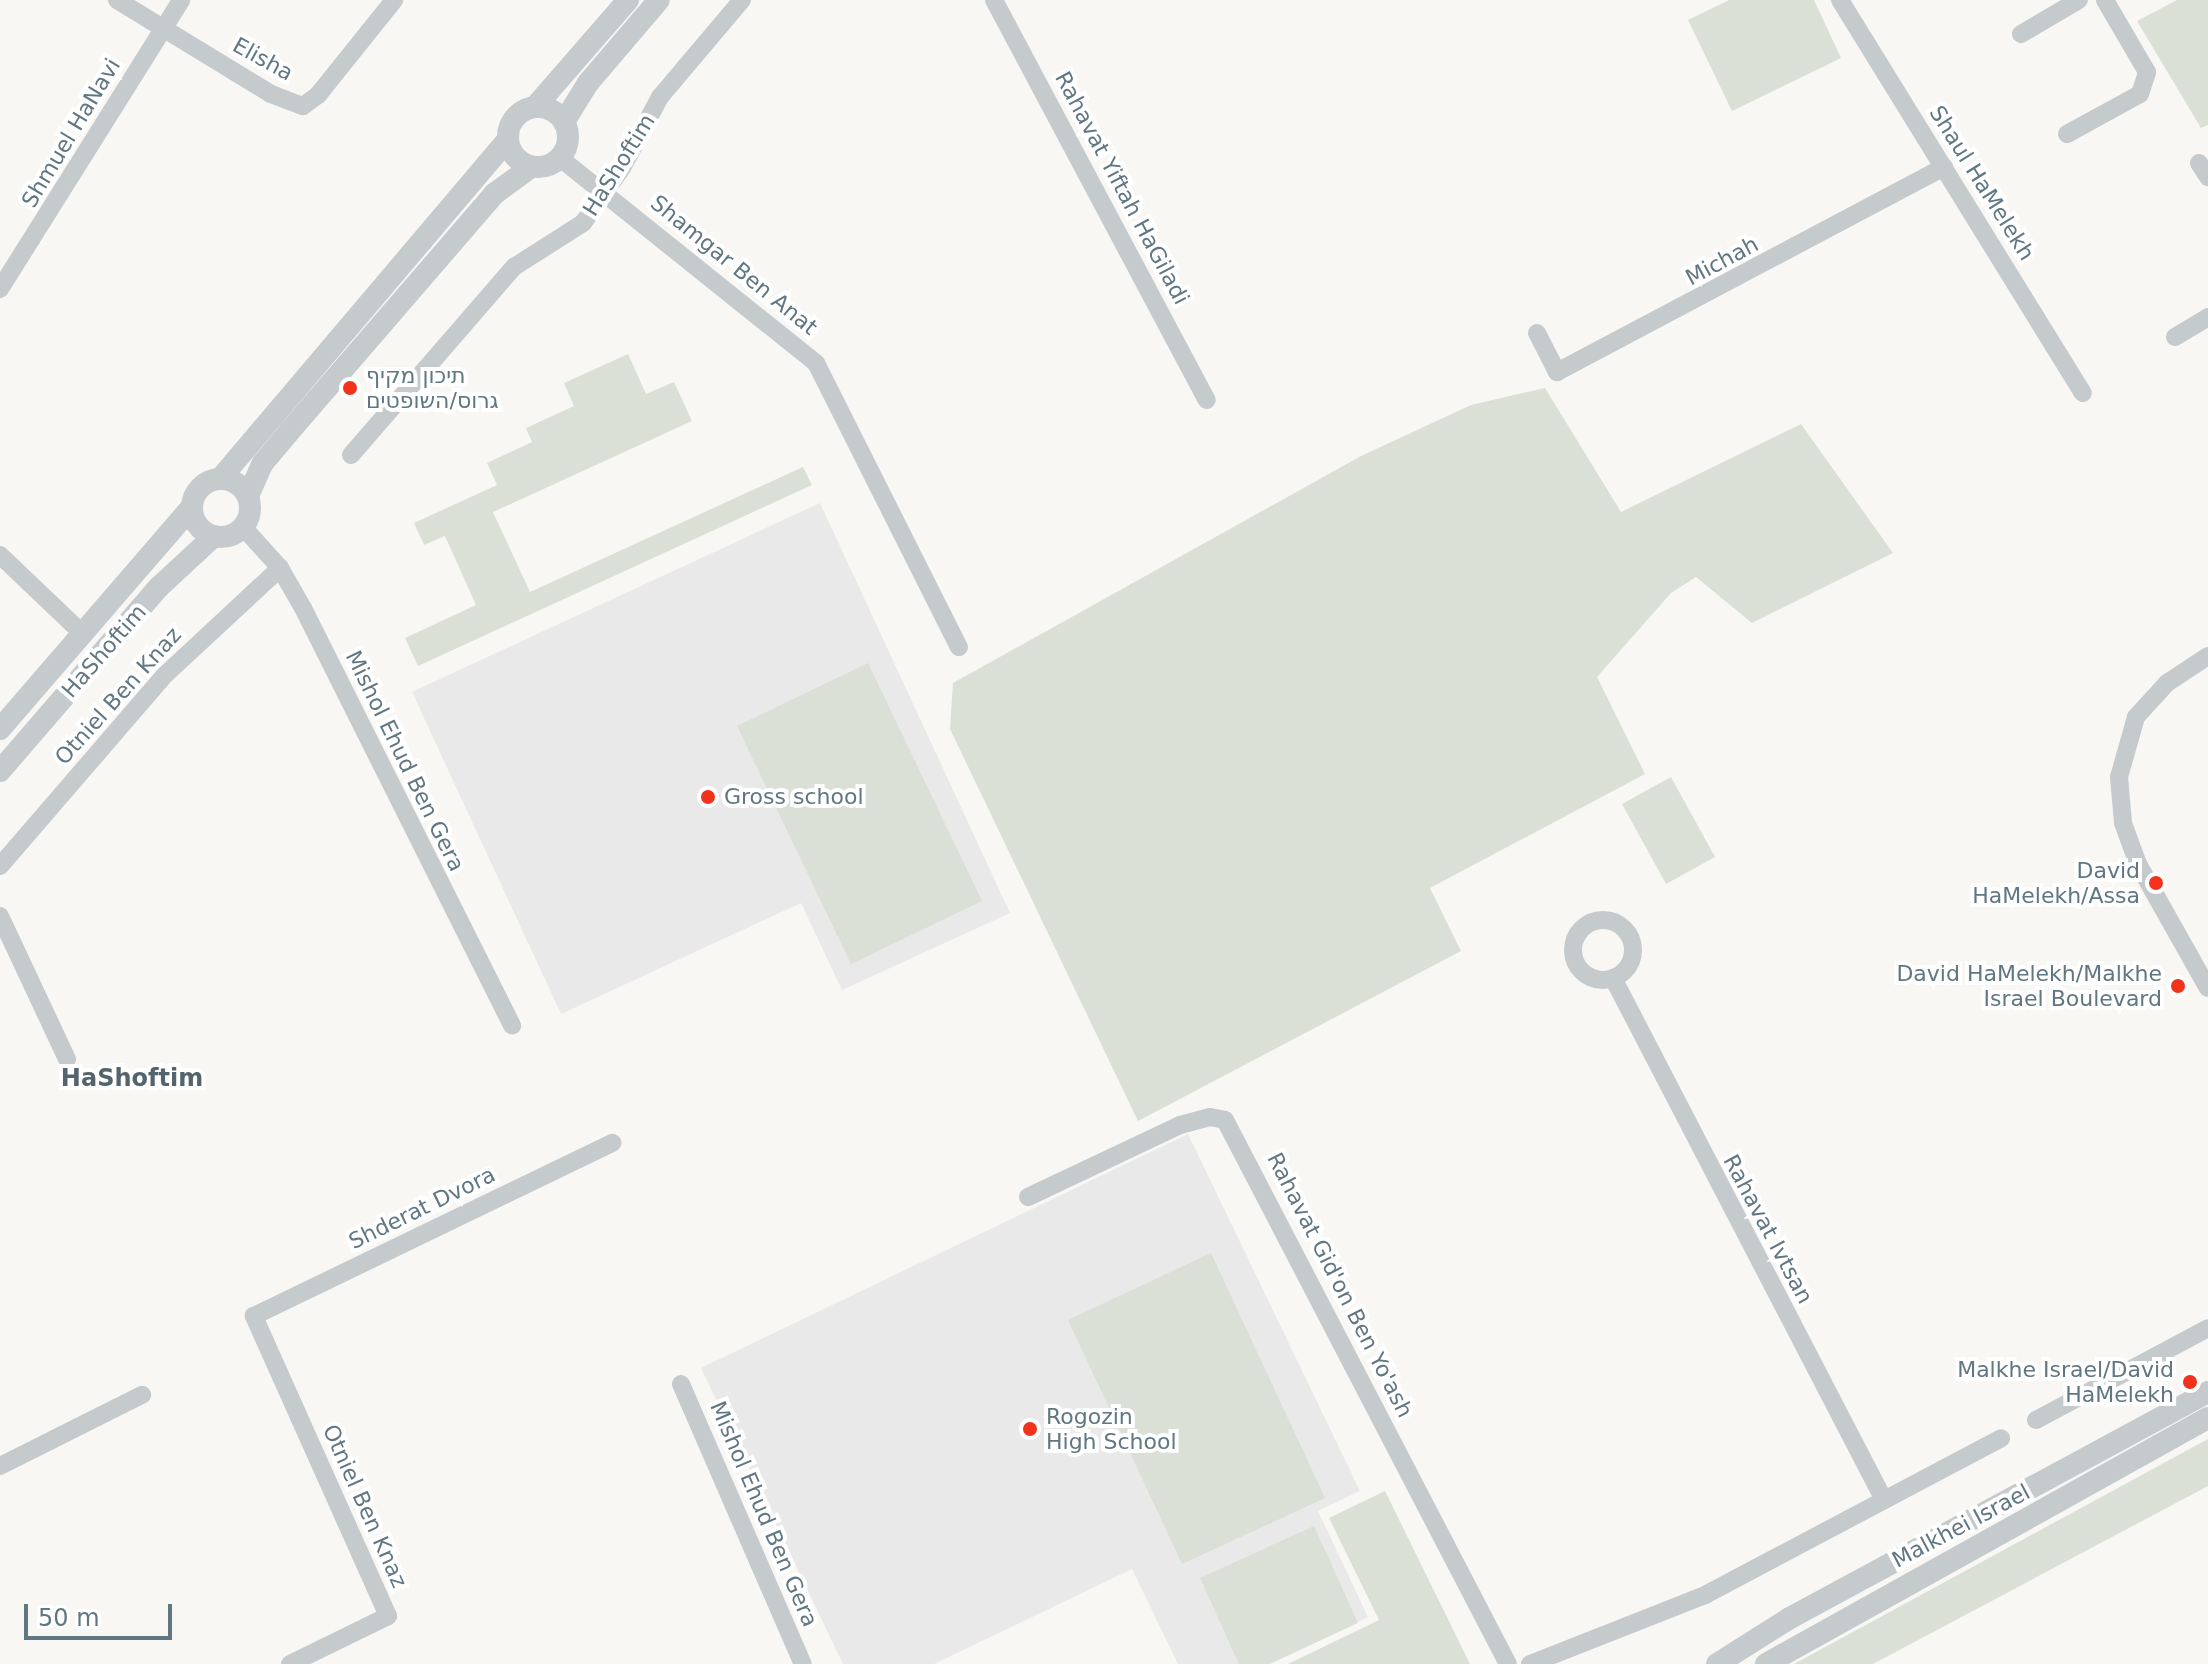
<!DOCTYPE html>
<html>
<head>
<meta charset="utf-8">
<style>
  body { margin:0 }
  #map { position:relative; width:2208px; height:1664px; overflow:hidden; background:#f8f7f4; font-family:"DejaVu Sans",Heebo,sans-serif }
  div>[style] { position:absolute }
  .built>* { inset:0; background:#e8e9e8 }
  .green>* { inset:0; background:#dae0d5 }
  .minor>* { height:18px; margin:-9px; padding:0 9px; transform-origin:9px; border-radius:9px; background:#c5cacd }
  .minor>.ring { margin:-9px; padding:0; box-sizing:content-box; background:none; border:18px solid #c5cacd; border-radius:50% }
  .tertiary>* { height:22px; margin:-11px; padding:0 11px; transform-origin:11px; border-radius:11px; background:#c5cacd }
  .tertiary>.ring { margin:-11px; padding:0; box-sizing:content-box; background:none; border:22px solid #c5cacd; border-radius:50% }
  .dots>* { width:22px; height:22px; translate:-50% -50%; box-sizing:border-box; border:4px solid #fff; border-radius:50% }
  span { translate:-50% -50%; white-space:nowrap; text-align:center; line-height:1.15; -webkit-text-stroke:8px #fff; paint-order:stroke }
  .street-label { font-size:22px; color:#607782 }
  .poi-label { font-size:22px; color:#607782 }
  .left { translate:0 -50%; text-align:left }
  .right { translate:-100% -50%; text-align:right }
  .neighbourhood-label { font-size:24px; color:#53646c; font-weight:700 }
  .scale { position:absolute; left:24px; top:1604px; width:148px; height:36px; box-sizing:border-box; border:4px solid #607782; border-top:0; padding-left:10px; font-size:24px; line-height:28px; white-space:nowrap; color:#607782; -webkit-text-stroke:6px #fff; paint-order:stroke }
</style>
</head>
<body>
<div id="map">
  <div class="built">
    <i style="clip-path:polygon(820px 503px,1010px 913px,842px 990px,801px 903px,561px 1014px,412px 692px)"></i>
    <i style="clip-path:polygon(1188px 1134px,1360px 1491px,1318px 1511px,1368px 1617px,1271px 1664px,1178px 1664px,1132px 1569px,934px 1664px,843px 1664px,701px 1368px)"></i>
  </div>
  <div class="green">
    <i style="clip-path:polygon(1729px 0,1814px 0,1841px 58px,1732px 111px,1688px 20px)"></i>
    <i style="clip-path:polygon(2177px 0,2208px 0,2208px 125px,2201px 128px,2137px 21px)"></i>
    <i style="clip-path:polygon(628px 354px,646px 394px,674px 382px,692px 421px,493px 512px,530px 592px,803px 467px,812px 485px,418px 666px,405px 638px,476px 605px,445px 536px,424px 545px,414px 523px,497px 485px,487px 463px,532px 442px,526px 428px,574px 406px,564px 383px)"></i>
    <i style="clip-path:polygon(1545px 388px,1621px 512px,1801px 424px,1893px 553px,1752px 623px,1696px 577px,1671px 593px,1597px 677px,1645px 774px,1430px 888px,1461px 951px,1138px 1121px,950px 729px,953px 683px,1361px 456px,1471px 405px)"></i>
    <i style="clip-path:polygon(868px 663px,982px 901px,851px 964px,737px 726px)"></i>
    <i style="clip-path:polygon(1671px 777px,1715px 857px,1666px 884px,1622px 804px)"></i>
    <i style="clip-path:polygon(1211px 1253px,1325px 1498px,1182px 1564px,1068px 1320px)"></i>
    <i style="clip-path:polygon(2208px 1439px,2208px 1486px,1873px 1664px,1794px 1664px)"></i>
    <i style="clip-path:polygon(1385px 1491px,1470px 1664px,1288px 1664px,1379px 1620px,1329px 1518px)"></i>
    <i style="clip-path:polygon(1314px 1526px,1358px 1623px,1269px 1664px,1239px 1664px,1200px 1578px)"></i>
  </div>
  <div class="minor">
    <i style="left:117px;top:0;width:180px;rotate:31.4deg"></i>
    <i style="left:271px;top:94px;width:34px;rotate:21deg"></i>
    <i style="left:303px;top:106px;width:19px;rotate:-36deg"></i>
    <i style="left:318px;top:95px;width:122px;rotate:-51.3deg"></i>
    <i style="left:994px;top:0;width:453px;rotate:62deg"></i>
    <i style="left:1840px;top:0;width:462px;rotate:58.3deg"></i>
    <i style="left:2021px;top:34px;width:67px;rotate:-30.4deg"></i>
    <i style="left:2067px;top:134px;width:83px;rotate:-28.7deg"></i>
    <i style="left:2140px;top:94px;width:23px;rotate:-72deg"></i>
    <i style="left:2147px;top:72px;width:83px;rotate:-120.3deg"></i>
    <i style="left:560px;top:158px;width:328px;rotate:38.7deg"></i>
    <i style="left:816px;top:363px;width:318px;rotate:63.3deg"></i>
    <i style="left:2199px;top:163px;width:17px;rotate:57deg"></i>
    <i style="left:0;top:289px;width:341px;rotate:-57.9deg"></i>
    <i style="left:1537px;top:333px;width:44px;rotate:62.9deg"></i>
    <i style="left:1557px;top:372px;width:438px;rotate:-27.9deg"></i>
    <i style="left:2175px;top:337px;width:39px;rotate:-31deg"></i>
    <i style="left:351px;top:455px;width:249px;rotate:-49.1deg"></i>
    <i style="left:514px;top:267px;width:82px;rotate:-32.5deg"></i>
    <i style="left:583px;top:223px;width:67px;rotate:-54.7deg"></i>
    <i style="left:622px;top:168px;width:81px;rotate:-61.8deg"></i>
    <i style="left:660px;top:97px;width:127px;rotate:-49.8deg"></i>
    <i style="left:243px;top:527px;width:55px;rotate:47.9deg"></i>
    <i style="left:280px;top:568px;width:46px;rotate:60.1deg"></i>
    <i style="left:303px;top:608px;width:467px;rotate:63.4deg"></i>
    <i style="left:0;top:555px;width:113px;rotate:43.6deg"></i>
    <i style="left:2208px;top:656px;width:49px;rotate:146.6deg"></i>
    <i style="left:2167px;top:683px;width:46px;rotate:132.4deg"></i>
    <i style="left:2136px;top:717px;width:62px;rotate:105.8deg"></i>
    <i style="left:2119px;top:777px;width:46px;rotate:85deg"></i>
    <i style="left:2123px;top:823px;width:44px;rotate:69.9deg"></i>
    <i style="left:2138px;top:864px;width:142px;rotate:60.6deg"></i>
    <i style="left:0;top:866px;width:254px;rotate:-49.2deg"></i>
    <i style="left:166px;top:674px;width:156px;rotate:-42.9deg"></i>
    <i style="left:0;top:916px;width:158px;rotate:64.9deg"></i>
    <i class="ring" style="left:1573px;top:920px;width:42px;height:42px"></i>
    <i style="left:1613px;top:978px;width:588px;rotate:62.56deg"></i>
    <i style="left:1028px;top:1197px;width:168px;rotate:-25.3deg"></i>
    <i style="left:1180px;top:1125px;width:31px;rotate:-15deg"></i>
    <i style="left:1210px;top:1117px;width:15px;rotate:11deg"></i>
    <i style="left:1225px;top:1120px;width:613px;rotate:62.52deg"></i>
    <i style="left:681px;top:1384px;width:305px;rotate:66.5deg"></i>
    <i style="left:2036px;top:1420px;width:195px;rotate:-28.1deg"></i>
    <i style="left:0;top:1466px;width:159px;rotate:-26.6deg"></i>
    <i style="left:290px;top:1664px;width:109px;rotate:-26.1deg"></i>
    <i style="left:388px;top:1616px;width:329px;rotate:-114.1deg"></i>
    <i style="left:254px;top:1316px;width:398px;rotate:-25.8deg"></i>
    <i style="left:1530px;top:1664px;width:188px;rotate:-21.5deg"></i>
    <i style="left:1705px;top:1595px;width:335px;rotate:-27.9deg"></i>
  </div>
  <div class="tertiary">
    <i class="ring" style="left:508px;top:107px;width:38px;height:38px"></i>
    <i style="left:535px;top:107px;width:142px;rotate:-49deg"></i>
    <i style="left:564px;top:122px;width:46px;rotate:-58.4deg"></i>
    <i style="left:588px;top:83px;width:109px;rotate:-49.5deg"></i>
    <i class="ring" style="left:192px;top:479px;width:36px;height:36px"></i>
    <i style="left:220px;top:479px;width:445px;rotate:-49.7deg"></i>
    <i style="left:248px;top:496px;width:36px;rotate:-66deg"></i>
    <i style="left:263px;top:463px;width:39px;rotate:-50deg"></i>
    <i style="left:288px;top:433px;width:316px;rotate:-49.2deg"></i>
    <i style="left:494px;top:194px;width:46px;rotate:-36.1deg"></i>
    <i style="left:0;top:729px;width:292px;rotate:-49.2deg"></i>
    <i style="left:0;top:771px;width:243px;rotate:-49.2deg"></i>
    <i style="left:159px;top:587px;width:75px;rotate:-42.8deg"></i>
    <i style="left:1717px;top:1664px;width:86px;rotate:-32.2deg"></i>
    <i style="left:1790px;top:1618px;width:475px;rotate:-28.4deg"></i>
    <i style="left:1766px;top:1664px;width:506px;rotate:-29.1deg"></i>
  </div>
  <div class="dots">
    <i style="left:350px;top:388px;background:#f2321a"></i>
    <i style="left:708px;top:797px;background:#f2321a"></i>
    <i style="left:2156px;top:883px;background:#f2321a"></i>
    <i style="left:2178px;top:986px;background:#f2321a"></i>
    <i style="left:2190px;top:1382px;background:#f2321a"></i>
    <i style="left:1030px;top:1429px;background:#f2321a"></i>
  </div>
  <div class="street-label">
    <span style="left:263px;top:59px;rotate:29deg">Elisha</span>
    <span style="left:71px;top:133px;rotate:-59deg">Shmuel HaNavi</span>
    <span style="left:619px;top:165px;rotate:-58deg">HaShoftim</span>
    <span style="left:1982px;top:183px;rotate:58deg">Shaul HaMelekh</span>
    <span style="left:1122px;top:188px;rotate:62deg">Rahavat Yiftah HaGiladi</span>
    <span style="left:1722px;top:261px;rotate:-28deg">Michah</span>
    <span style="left:734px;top:265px;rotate:39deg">Shamgar Ben Anat</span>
    <span style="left:104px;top:651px;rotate:-49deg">HaShoftim</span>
    <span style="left:118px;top:696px;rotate:-48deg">Otniel Ben Knaz</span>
    <span style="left:405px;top:761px;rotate:64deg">Mishol Ehud Ben Gera</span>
    <span style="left:422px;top:1208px;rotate:-26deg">Shderat Dvora</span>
    <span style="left:1768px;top:1229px;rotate:62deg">Rahavat Ivtsan</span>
    <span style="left:1340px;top:1285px;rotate:63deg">Rahavat Gid'on Ben Yo'ash</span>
    <span style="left:365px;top:1506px;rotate:66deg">Otniel Ben Knaz</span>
    <span style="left:764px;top:1514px;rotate:67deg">Mishol Ehud Ben Gera</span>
    <span style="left:1961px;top:1526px;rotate:-28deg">Malkhei Israel</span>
  </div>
  <div class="poi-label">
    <span class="left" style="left:366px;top:388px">תיכון מקיף<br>גרוס/השופטים</span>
    <span class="left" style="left:724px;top:797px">Gross school</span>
    <span class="right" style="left:2140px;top:883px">David<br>HaMelekh/Assa</span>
    <span class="right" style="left:2162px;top:986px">David HaMelekh/Malkhe<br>Israel Boulevard</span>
    <span class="right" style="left:2174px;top:1382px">Malkhe Israel/David<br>HaMelekh</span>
    <span class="left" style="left:1046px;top:1429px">Rogozin<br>High School</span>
  </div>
  <div class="neighbourhood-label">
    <span style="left:132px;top:1079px">HaShoftim</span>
  </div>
  <div class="scale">50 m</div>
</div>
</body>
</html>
